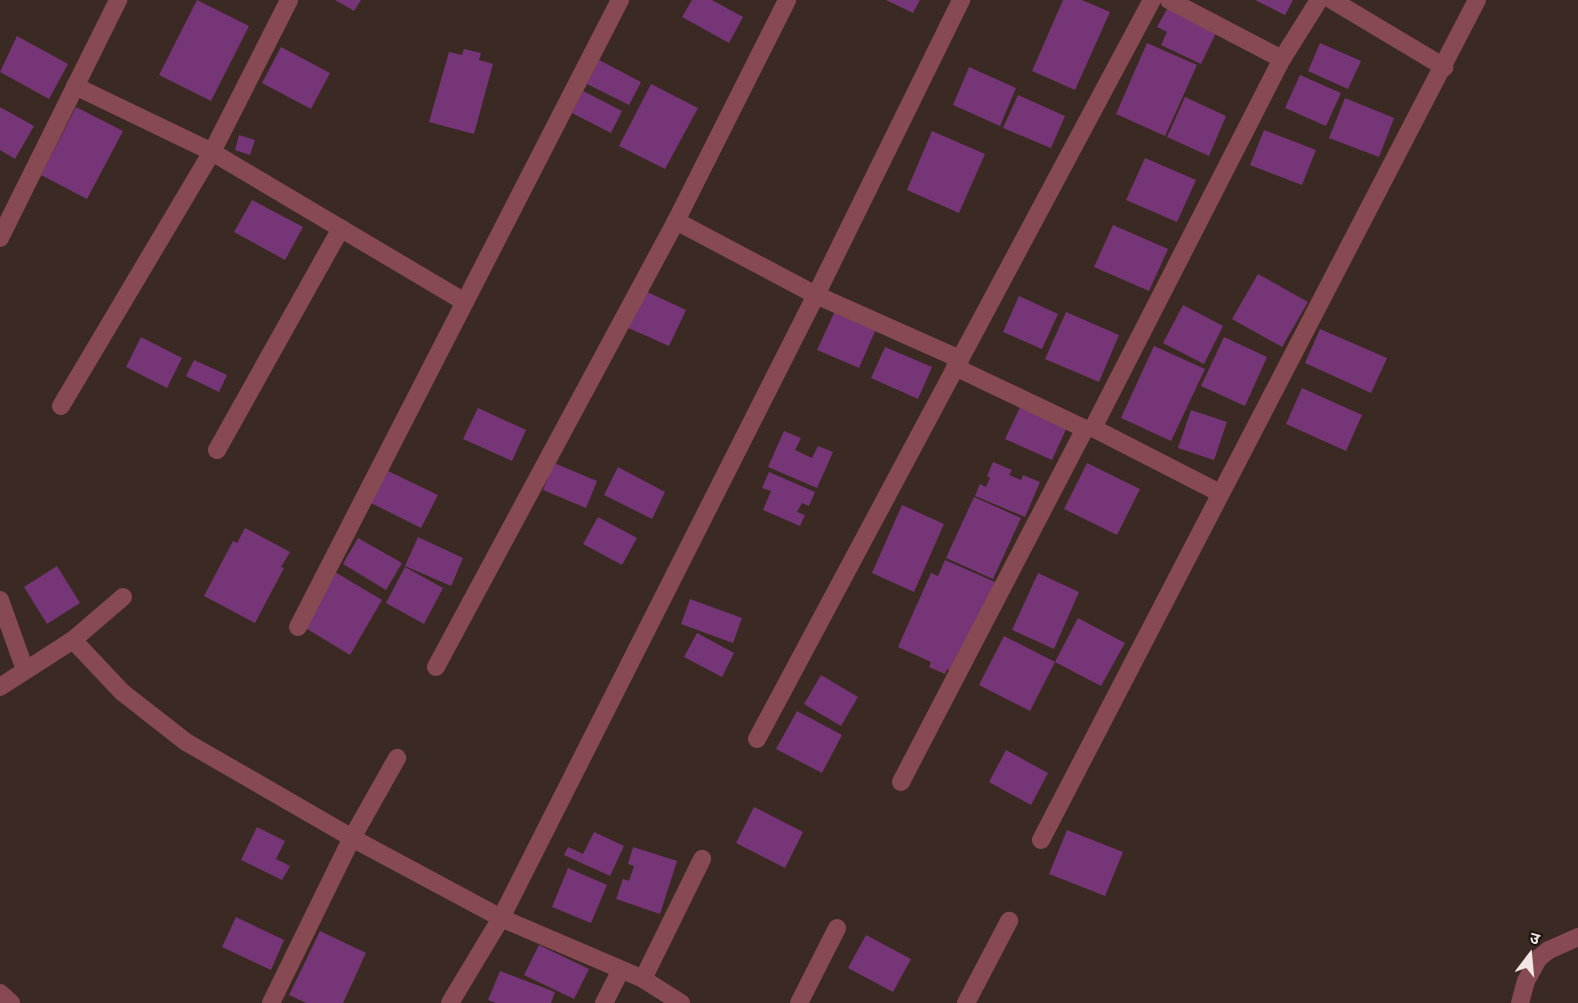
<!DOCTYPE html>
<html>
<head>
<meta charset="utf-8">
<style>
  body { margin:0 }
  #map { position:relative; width:1578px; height:1003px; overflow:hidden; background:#3b2a23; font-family:Mulish,"Noto Sans Devanagari",sans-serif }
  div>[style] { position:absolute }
  .building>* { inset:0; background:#763576 }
  .minor>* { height:18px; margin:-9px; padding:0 9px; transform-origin:9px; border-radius:9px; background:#874a52 }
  span { translate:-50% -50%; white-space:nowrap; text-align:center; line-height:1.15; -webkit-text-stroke:5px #1c1411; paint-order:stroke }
  .north { position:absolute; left:1500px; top:925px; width:60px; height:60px; -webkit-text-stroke:4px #1c1411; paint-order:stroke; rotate:16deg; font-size:16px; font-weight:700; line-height:24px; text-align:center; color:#f1e6e1 }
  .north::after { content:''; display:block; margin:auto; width:21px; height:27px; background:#f1e6e1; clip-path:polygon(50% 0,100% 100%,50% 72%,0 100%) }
</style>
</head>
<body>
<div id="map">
  <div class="building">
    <i style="clip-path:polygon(197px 0,249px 26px,211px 101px,159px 75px)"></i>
    <i style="clip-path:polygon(335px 0,361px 0,354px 11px)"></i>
    <i style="clip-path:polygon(692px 0,712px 0,743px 17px,729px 43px,682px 17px)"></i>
    <i style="clip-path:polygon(886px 0,920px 0,913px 13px)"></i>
    <i style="clip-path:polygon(1063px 0,1082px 0,1110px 12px,1075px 90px,1032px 71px)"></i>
    <i style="clip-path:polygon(1255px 0,1293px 0,1285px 15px)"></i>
    <i style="clip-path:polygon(1167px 9px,1216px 33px,1201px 64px,1161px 45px,1167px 32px,1157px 27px)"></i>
    <i style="clip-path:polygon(17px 36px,68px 64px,49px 99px,0 72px)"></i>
    <i style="clip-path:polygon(1147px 43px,1197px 65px,1165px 136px,1116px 114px)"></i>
    <i style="clip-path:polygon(1320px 43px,1361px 61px,1348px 89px,1308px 71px)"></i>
    <i style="clip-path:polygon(281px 47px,330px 73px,311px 109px,262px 83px)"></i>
    <i style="clip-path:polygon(464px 49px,481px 53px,479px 60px,493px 64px,474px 134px,429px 122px,449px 52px,462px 55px)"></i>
    <i style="clip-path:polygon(599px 60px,641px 82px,629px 105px,587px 84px)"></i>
    <i style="clip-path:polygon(969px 67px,1016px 88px,1000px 126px,953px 105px)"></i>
    <i style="clip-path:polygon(1300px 75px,1341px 93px,1326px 126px,1285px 108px)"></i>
    <i style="clip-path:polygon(651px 84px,698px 108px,665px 169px,619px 146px)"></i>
    <i style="clip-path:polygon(583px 91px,622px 111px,611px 133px,572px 113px)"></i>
    <i style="clip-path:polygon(1018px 95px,1065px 116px,1051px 148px,1003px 128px)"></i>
    <i style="clip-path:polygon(1185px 97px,1226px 116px,1209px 156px,1167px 137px)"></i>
    <i style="clip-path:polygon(1345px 98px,1394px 118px,1379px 157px,1329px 138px)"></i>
    <i style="clip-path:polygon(0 107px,34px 126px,15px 159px,0 150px)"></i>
    <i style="clip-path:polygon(76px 107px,123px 131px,87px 199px,41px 175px)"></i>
    <i style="clip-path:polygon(1264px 130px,1316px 150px,1302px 185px,1250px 165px)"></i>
    <i style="clip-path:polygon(932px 131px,985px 154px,959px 213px,907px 190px)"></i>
    <i style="clip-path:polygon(239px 135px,255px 140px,250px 155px,235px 150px)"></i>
    <i style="clip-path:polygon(1145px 158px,1196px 180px,1177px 222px,1126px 200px)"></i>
    <i style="clip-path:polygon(252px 200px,303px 227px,285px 260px,234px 232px)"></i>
    <i style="clip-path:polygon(1113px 225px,1168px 249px,1149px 291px,1094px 267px)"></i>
    <i style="clip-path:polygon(1258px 274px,1308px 302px,1282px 347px,1232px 319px)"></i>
    <i style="clip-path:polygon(643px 290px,686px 310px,669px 346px,626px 327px)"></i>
    <i style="clip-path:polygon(1019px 296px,1058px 314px,1042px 349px,1003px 332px)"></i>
    <i style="clip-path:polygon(1183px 305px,1223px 326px,1204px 364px,1163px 343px)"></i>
    <i style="clip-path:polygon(835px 311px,876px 329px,859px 368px,817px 350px)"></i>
    <i style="clip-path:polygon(1066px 312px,1119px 335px,1099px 382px,1045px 359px)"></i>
    <i style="clip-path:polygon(1320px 329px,1387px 358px,1371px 393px,1305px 363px)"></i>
    <i style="clip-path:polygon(141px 337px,182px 358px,167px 388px,126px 367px)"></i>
    <i style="clip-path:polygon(1224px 337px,1267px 357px,1245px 406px,1201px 386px)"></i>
    <i style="clip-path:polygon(1154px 346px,1205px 369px,1171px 441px,1121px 418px)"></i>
    <i style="clip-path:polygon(885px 347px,932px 367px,918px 399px,871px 378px)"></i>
    <i style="clip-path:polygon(194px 360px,227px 375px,219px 392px,186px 376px)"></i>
    <i style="clip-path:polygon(1302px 388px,1362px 415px,1346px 451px,1286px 424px)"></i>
    <i style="clip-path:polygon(1021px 405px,1068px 425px,1052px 460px,1005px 439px)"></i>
    <i style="clip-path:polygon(478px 408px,526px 430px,512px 461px,463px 439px)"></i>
    <i style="clip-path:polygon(1191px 410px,1227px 422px,1214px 460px,1178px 448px)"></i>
    <i style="clip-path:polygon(784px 431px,801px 438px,795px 450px,812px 458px,818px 446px,833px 452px,817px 488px,768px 467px)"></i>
    <i style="clip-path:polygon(993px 462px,1012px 470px,1009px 475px,1021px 480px,1023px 475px,1040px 482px,1025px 517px,975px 496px,980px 484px,986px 487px,990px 478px,987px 476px)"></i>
    <i style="clip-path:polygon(554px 463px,597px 481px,586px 508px,543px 490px)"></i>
    <i style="clip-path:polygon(1087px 463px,1140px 489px,1117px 535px,1064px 509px)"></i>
    <i style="clip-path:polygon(618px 467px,665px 492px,652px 519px,604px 495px)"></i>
    <i style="clip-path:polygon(388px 471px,438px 495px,421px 528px,371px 503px)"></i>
    <i style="clip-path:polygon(769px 472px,815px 492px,809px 506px,802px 503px,797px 512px,805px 515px,800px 526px,763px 510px,771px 491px,762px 488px)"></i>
    <i style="clip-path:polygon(974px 497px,1021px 518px,993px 579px,946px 558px)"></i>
    <i style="clip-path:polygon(902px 505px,944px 524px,914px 592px,872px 573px)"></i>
    <i style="clip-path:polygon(598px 517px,637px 538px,622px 565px,583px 544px)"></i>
    <i style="clip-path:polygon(245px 528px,290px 552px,281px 567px,284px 568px,255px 623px,204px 596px,233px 541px,237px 543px)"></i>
    <i style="clip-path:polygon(418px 537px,463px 558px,451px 586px,405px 566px)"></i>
    <i style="clip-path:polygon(358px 538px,402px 563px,386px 590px,343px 564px)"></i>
    <i style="clip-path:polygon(945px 560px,995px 582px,955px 672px,947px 669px,945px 674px,929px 667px,931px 662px,898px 647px,931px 573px,938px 576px)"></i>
    <i style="clip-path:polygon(57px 566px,80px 603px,47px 624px,24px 587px)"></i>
    <i style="clip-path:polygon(405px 567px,443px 588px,424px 624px,386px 603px)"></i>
    <i style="clip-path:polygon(335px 572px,382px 600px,350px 655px,302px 626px)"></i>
    <i style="clip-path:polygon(1038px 573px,1079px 592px,1054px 649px,1012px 630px)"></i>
    <i style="clip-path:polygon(690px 599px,742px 618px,733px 643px,681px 624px)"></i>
    <i style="clip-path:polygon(1078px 618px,1125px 643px,1101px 686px,1055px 662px)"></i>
    <i style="clip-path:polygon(697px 633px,734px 653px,722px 677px,684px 657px)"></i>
    <i style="clip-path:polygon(1004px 636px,1055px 662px,1030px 711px,979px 685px)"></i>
    <i style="clip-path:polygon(821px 675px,858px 697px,841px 726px,804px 704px)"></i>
    <i style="clip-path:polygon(797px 711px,842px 735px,822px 773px,776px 749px)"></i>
    <i style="clip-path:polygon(1006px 750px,1048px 773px,1031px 805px,989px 782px)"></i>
    <i style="clip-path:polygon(754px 807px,803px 832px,785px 868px,736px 843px)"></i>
    <i style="clip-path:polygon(257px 827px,285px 841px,276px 859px,290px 866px,282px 880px,241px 860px)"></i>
    <i style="clip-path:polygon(1067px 830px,1123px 852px,1105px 896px,1049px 874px)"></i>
    <i style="clip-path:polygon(594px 832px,624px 846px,610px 876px,564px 855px,568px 847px,583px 854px)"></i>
    <i style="clip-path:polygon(633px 847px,677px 861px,660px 914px,616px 899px,623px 879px,629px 881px,634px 866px,628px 864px)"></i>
    <i style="clip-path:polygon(568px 868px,607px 885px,591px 923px,552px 907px)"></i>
    <i style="clip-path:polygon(236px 917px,284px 940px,271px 970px,222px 947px)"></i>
    <i style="clip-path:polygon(320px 931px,366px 953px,343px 1003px,306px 1003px,289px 995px)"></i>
    <i style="clip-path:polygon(866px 935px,911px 959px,893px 992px,848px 968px)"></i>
    <i style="clip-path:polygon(539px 945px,589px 969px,574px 999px,524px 975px)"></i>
    <i style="clip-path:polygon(500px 971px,555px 992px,551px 1003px,496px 1003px,488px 1000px)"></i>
  </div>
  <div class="minor">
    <i style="left:1169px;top:0;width:127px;rotate:27.6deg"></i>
    <i style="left:1332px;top:0;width:131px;rotate:30.9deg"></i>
    <i style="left:75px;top:86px;width:152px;rotate:25.7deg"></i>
    <i style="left:212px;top:152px;width:294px;rotate:30.7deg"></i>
    <i style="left:676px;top:221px;width:158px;rotate:27.9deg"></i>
    <i style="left:816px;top:295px;width:158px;rotate:24deg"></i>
    <i style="left:0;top:238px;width:266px;rotate:-63.6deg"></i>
    <i style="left:955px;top:367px;width:144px;rotate:25.5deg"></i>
    <i style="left:1085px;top:429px;width:8px;rotate:-7deg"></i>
    <i style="left:1093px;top:428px;width:143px;rotate:27.1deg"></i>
    <i style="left:61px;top:406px;width:295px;rotate:-59.3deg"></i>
    <i style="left:212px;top:152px;width:170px;rotate:-63.1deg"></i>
    <i style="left:1093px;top:428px;width:415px;rotate:-62.9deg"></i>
    <i style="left:1282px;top:59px;width:70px;rotate:-57.9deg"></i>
    <i style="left:217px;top:450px;width:254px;rotate:-60.8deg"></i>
    <i style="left:0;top:600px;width:74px;rotate:70.3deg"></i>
    <i style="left:298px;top:627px;width:705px;rotate:-62.82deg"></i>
    <i style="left:73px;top:640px;width:71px;rotate:46.7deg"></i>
    <i style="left:122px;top:692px;width:81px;rotate:38deg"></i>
    <i style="left:186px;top:742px;width:192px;rotate:30deg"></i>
    <i style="left:352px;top:838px;width:169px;rotate:28.2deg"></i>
    <i style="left:501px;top:918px;width:155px;rotate:23.2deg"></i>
    <i style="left:643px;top:979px;width:45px;rotate:32.3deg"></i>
    <i style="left:436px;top:667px;width:506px;rotate:-61.71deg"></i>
    <i style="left:676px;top:221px;width:247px;rotate:-63.3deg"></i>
    <i style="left:0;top:687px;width:87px;rotate:-32.8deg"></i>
    <i style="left:73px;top:640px;width:66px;rotate:-40.7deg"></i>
    <i style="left:757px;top:739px;width:838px;rotate:-61.88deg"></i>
    <i style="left:901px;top:782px;width:398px;rotate:-62.5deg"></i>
    <i style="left:1041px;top:840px;width:946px;rotate:-62.57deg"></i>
    <i style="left:643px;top:979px;width:134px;rotate:-63.8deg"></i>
    <i style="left:0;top:993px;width:15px;rotate:42deg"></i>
    <i style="left:271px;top:1003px;width:184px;rotate:-63.9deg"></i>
    <i style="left:352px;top:838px;width:92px;rotate:-60.6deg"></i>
    <i style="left:450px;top:1003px;width:99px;rotate:-59deg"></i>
    <i style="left:501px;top:918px;width:698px;rotate:-63.18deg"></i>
    <i style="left:816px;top:295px;width:329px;rotate:-63.8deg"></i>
    <i style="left:604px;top:1003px;width:35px;rotate:-63deg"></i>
    <i style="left:799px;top:1003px;width:84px;rotate:-63.1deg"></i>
    <i style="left:966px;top:1003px;width:93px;rotate:-62.3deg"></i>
    <i style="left:1520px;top:1003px;width:23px;rotate:-75deg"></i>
    <i style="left:1526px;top:981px;width:26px;rotate:-61deg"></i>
    <i style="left:1539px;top:958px;width:13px;rotate:-39deg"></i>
    <i style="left:1549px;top:950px;width:32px;rotate:-24deg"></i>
  </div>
  <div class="north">उ</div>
</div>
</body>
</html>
